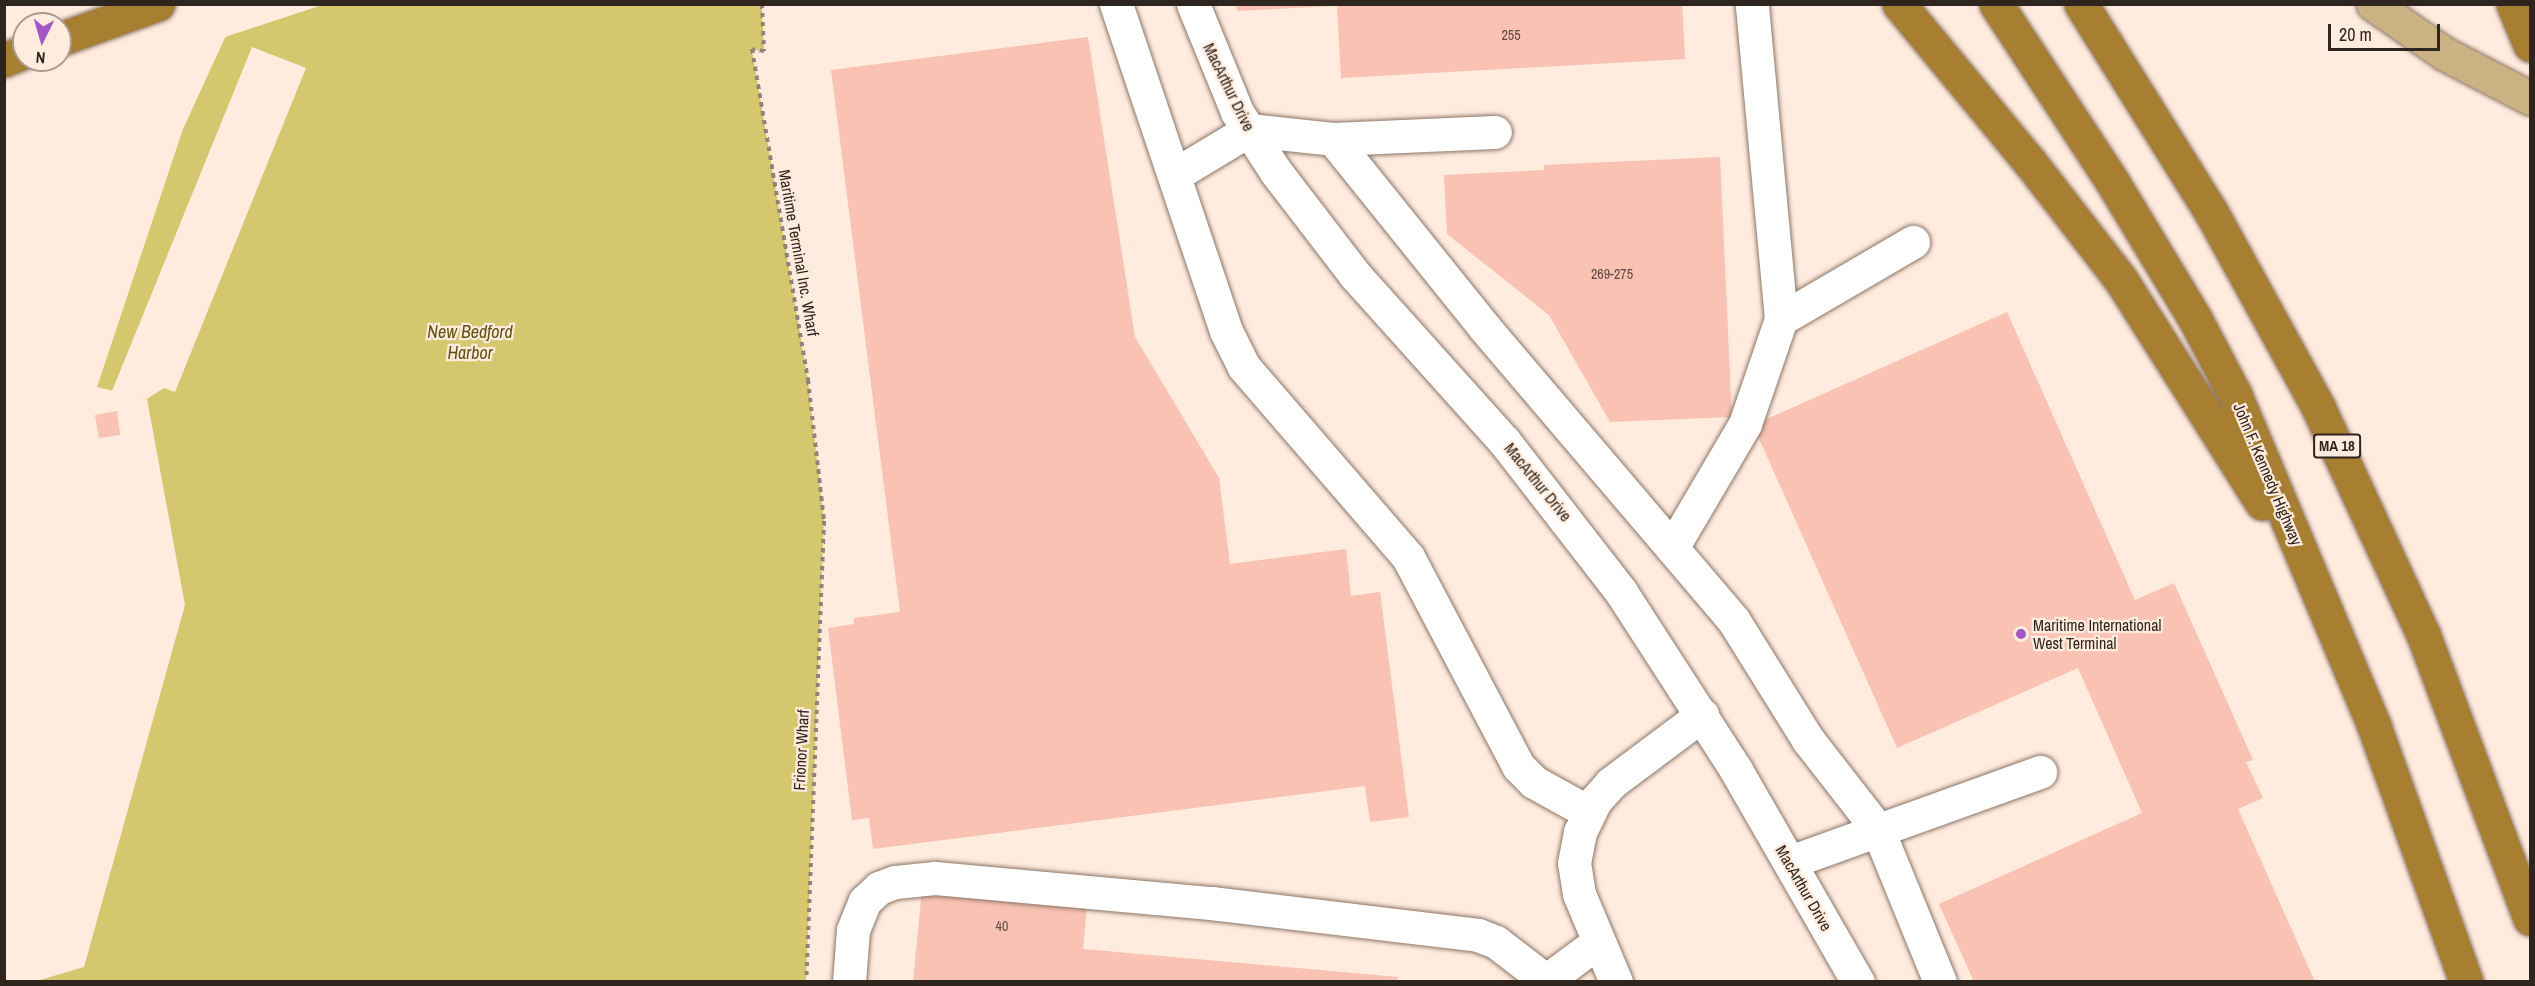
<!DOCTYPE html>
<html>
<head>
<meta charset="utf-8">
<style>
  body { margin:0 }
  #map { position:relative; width:2535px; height:986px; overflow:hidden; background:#ffecde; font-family:"Archivo Narrow",sans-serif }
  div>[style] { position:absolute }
  .water>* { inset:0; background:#d5c76e }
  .pier>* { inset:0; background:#ffecde }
  .building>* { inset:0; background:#f9c2b2 }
  .path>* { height:4px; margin-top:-2px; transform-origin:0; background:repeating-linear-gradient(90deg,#918379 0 4.5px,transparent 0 9px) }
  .roads { filter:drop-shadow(0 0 2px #8b7667) drop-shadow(0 0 2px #8b7667) }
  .minor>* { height:33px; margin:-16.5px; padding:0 16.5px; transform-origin:16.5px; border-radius:16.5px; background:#fff }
  .major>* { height:33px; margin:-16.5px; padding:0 16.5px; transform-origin:16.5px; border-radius:16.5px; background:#cbb283 }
  .highway>* { height:33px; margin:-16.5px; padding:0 16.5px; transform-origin:16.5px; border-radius:16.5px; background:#a87e31 }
  .dots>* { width:16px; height:16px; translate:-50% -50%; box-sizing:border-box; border:3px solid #ffecde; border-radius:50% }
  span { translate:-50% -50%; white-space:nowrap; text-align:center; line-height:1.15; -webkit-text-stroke:4.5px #ffecde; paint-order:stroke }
  .number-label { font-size:14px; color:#614c44 }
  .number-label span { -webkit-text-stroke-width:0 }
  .shield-label span { padding:2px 4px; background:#ffecde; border:2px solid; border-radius:4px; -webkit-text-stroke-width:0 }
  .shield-label { font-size:15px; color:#2e251f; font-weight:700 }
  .street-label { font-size:16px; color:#2e251f }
  .poi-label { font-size:16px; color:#2e251f }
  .left { translate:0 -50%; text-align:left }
  .water-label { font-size:18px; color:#5e540f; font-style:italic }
  .frame { position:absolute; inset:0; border:6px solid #2e251f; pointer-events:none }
  .north { position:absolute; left:12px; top:12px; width:60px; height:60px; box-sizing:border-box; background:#ffecde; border:2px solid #ab9c92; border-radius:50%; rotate:185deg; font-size:16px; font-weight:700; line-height:24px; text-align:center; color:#2e251f }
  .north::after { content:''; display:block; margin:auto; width:21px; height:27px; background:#a456c8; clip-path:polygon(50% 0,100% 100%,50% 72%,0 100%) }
  .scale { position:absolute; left:2328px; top:24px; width:112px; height:27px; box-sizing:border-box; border:3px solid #2e251f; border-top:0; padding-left:8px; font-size:18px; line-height:21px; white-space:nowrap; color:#2e251f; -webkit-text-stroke:4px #ffecde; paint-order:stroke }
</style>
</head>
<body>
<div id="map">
  <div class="water">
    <i style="clip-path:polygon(240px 5px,762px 5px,764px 51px,752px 50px,808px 380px,824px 521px,806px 981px,33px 982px,84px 967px,185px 605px,147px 399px,97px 387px,183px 129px)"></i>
  </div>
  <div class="pier">
    <i style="clip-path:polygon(237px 4px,321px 4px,322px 5px,225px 37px)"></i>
    <i style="clip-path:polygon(252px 47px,306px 68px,175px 392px,164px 388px,147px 399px,112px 391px)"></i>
  </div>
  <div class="building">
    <i style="clip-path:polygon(1236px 4px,1682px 4px,1685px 59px,1341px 78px,1337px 6px,1237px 11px)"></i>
    <i style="clip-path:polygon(1088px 37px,1135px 337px,1219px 478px,1230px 564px,1346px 549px,1351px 596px,1380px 592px,1409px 817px,1370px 822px,1365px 786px,873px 849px,869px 818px,852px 820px,828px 628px,854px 624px,854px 618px,900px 612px,831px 70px)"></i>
    <i style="clip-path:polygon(1720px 157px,1732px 417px,1610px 422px,1549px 315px,1447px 234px,1444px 175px,1544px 170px,1544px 165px)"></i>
    <i style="clip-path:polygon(2007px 312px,2135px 600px,2174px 583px,2253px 760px,2246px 762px,2263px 798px,2238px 809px,2315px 982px,1974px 982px,1939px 904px,2142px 813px,2078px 668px,1897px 748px,1753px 425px)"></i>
    <i style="clip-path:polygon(117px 411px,120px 435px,99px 438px,95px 415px)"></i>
    <i style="clip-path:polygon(922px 889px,1087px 904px,1083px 949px,1398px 977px,1397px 982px,913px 982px)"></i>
  </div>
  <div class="path">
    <i style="left:762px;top:4px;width:47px;rotate:87.6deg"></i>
    <i style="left:764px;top:51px;width:12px;rotate:-171deg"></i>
    <i style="left:752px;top:49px;width:336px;rotate:80.4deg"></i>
    <i style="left:808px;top:380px;width:142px;rotate:83.5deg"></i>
    <i style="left:824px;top:521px;width:461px;rotate:92.2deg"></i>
  </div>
  <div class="roads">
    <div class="minor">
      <i style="left:1116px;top:4px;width:345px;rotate:71.4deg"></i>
      <i style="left:1226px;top:331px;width:40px;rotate:63.4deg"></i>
      <i style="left:1244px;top:367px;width:251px;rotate:49.2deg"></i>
      <i style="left:1408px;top:557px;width:236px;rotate:62.2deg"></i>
      <i style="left:1518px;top:766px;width:23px;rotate:45deg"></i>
      <i style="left:1534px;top:782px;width:62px;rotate:29.1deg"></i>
      <i style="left:1193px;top:4px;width:117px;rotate:67.8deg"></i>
      <i style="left:1237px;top:112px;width:72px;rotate:57deg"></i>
      <i style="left:1276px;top:172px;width:130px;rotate:52.5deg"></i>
      <i style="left:1355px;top:275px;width:223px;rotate:48.1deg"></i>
      <i style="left:1504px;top:441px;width:191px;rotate:52.2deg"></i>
      <i style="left:1621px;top:592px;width:212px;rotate:57.1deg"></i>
      <i style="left:1736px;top:770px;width:245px;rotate:60.1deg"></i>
      <i style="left:1333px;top:139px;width:162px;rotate:-2.5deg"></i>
      <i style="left:1176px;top:174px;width:85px;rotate:-31.1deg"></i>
      <i style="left:1249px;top:130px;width:84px;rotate:6.1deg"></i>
      <i style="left:1333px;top:139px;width:241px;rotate:51.2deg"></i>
      <i style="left:1484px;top:327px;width:386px;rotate:49.6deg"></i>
      <i style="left:1734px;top:621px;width:140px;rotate:58.1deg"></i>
      <i style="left:1808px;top:740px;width:114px;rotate:52.1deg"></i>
      <i style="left:1878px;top:830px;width:164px;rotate:67.8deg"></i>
      <i style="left:1781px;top:319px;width:153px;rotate:-30.3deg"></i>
      <i style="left:1672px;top:548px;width:144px;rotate:-59.5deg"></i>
      <i style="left:1745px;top:424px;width:111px;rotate:-71.1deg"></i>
      <i style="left:1781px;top:319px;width:316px;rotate:-95.3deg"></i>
      <i style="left:1790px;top:862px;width:266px;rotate:-19.8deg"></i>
      <i style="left:1547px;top:980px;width:64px;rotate:-36.7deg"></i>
      <i style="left:849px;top:982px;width:52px;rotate:-85.6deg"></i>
      <i style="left:853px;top:930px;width:31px;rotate:-68deg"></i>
      <i style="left:865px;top:901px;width:19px;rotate:-43deg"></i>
      <i style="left:879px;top:888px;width:17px;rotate:-21deg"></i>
      <i style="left:895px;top:882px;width:40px;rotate:-5.7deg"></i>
      <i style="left:935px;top:878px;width:277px;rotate:5.2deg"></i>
      <i style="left:1211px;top:903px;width:269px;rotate:6.8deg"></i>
      <i style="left:1478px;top:935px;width:19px;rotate:21deg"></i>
      <i style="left:1496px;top:942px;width:66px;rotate:37.6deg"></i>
      <i style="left:1616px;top:982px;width:95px;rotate:-112.8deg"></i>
      <i style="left:1579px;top:894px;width:31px;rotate:-99deg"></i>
      <i style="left:1574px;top:863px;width:32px;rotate:-79deg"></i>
      <i style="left:1580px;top:832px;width:34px;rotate:-64deg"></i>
      <i style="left:1595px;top:801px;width:24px;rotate:-48deg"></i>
      <i style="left:1611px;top:783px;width:114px;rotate:-36.8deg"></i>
    </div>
    <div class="major">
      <i style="left:2373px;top:4px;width:88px;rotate:34.8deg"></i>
      <i style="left:2445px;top:54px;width:96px;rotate:27.4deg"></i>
    </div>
    <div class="highway">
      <i style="left:1899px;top:4px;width:204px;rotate:50.4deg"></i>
      <i style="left:2029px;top:161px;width:150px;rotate:52.3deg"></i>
      <i style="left:2121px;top:280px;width:264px;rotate:57.7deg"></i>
      <i style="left:1996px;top:4px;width:214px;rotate:56.8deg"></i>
      <i style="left:2113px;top:183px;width:159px;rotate:58.9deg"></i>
      <i style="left:2195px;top:319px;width:86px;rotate:62.2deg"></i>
      <i style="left:2235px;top:395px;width:359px;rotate:67.2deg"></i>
      <i style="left:2374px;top:726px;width:272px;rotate:70.2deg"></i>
      <i style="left:2081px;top:4px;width:245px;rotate:58deg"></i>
      <i style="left:2211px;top:212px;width:222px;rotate:61.2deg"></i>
      <i style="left:2318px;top:407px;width:250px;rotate:65.2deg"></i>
      <i style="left:2423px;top:634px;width:304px;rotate:69.4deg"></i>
      <i style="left:2513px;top:4px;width:44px;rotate:67.5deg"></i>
      <i style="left:60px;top:39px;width:104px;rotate:-19.7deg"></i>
      <i style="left:4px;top:60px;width:22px;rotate:-22deg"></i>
    </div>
  </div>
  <div class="dots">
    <i style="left:2021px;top:634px;background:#a456c8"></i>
  </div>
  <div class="number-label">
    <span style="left:1511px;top:35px">255</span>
    <span style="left:1612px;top:274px">269-275</span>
    <span style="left:1002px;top:926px">40</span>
  </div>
  <div class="shield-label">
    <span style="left:2337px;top:446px">MA 18</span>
  </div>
  <div class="street-label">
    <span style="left:1229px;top:87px;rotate:64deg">MacArthur Drive</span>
    <span style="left:799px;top:253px;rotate:80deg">Maritime Terminal Inc. Wharf</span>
    <span style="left:2268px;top:474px;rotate:67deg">John F. Kennedy Highway</span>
    <span style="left:1538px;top:482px;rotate:51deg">MacArthur Drive</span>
    <span style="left:801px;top:750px;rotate:-87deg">Frionor Wharf</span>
    <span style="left:1804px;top:888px;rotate:60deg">MacArthur Drive</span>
  </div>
  <div class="poi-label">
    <span class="left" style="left:2033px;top:634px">Maritime International<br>West Terminal</span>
  </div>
  <div class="water-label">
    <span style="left:470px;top:343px">New Bedford<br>Harbor</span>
  </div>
  <div class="frame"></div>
  <div class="north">N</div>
  <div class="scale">20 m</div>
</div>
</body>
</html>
